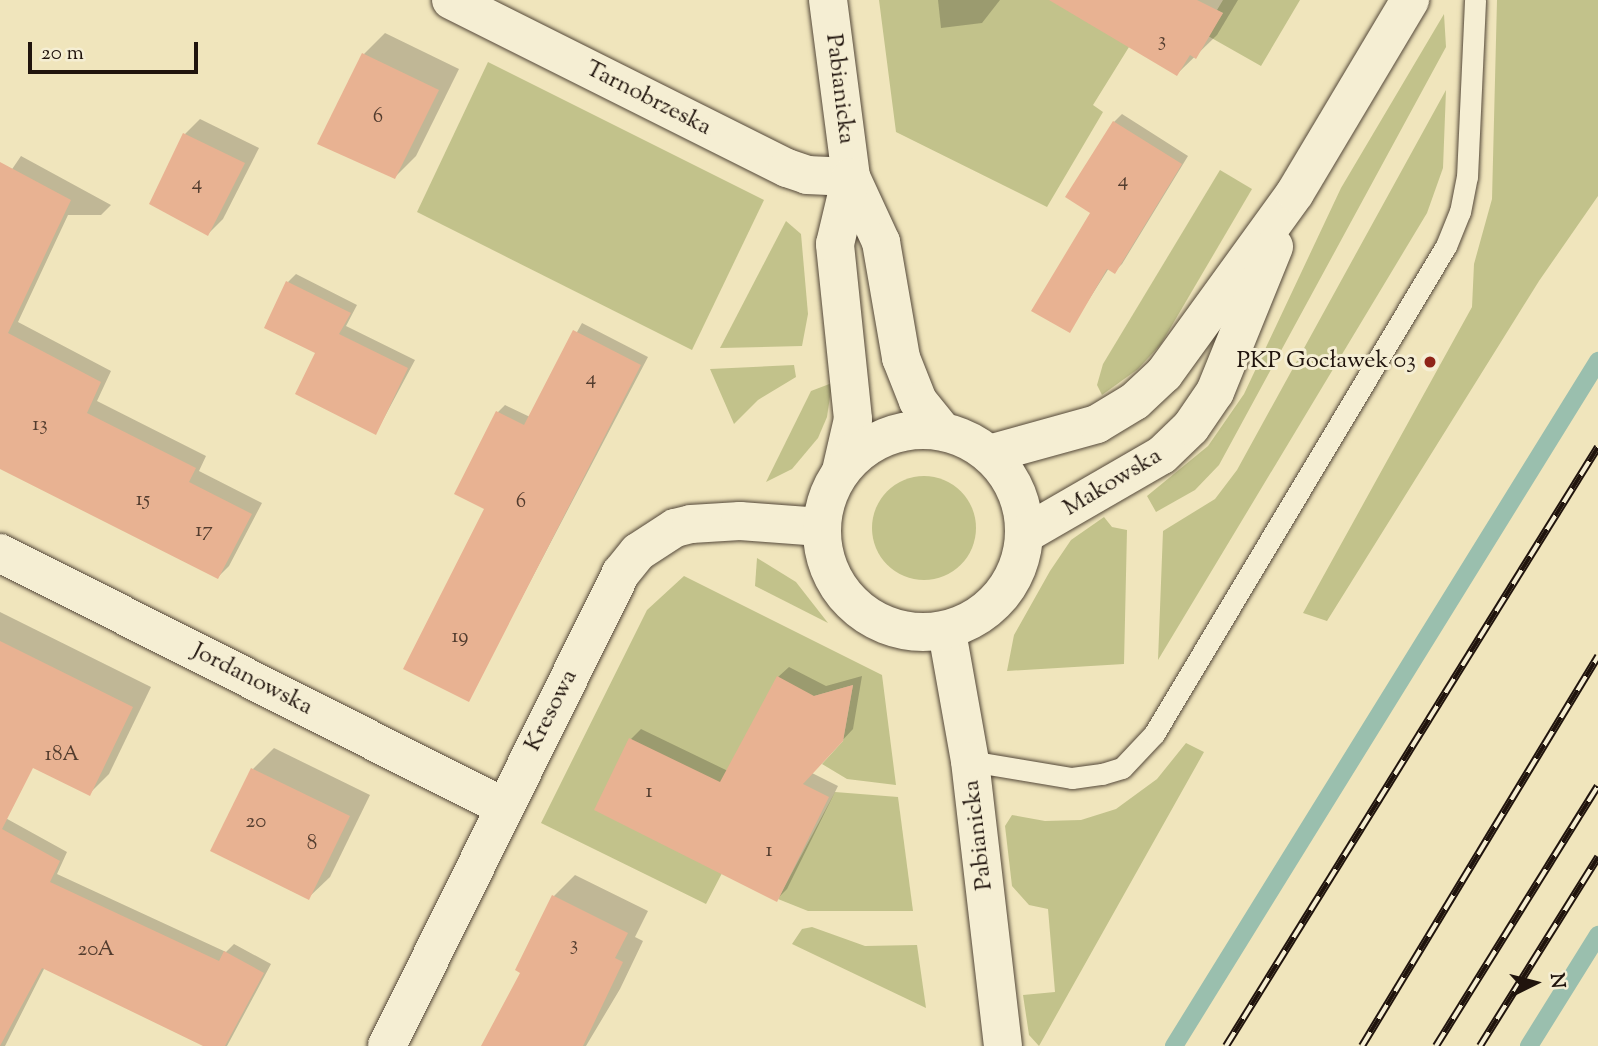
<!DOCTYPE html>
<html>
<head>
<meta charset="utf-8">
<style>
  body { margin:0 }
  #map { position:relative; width:1598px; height:1046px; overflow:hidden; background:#f0e5bc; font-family:"Sorts Mill Goudy",serif }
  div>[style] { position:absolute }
  .green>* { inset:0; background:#c2c28b }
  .round { border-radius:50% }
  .shadow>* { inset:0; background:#0003 }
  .stream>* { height:18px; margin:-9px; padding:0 9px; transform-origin:9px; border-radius:9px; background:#9abfae }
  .building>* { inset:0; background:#e8b292 }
  .roads { filter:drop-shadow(0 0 2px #544839) drop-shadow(0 0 2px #544839) }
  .lane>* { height:21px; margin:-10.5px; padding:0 10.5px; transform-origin:10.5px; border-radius:10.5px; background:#f5eed3 }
  .street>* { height:38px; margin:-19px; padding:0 19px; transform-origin:19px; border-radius:19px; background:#f5eed3 }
  .secondary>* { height:38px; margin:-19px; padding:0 19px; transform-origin:19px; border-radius:19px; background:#f5eed3 }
  .secondary>.ring { margin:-19px; padding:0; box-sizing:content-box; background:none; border:38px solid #f5eed3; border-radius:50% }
  .rail>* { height:8px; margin-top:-4px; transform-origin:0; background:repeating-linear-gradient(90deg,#f5eed3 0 16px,#20140d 0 32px); box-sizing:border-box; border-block:2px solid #20140d }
  .dots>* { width:19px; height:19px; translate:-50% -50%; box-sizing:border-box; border:4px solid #f5eed3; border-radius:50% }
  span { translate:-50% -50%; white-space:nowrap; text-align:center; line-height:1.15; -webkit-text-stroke:6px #f5eed3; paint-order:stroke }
  .number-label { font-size:21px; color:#523c2e }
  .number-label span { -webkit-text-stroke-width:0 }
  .street-label { font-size:24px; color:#20140d }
  .poi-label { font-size:24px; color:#20140d }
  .right { translate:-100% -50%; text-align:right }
  .north { position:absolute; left:1500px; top:948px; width:70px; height:70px; -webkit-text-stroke:5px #f5eed3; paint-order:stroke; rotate:84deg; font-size:19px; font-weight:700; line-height:28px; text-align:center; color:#20140d }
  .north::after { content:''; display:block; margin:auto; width:24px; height:32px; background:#20140d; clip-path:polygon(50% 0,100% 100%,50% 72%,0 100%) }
  .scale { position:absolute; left:28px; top:42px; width:170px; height:32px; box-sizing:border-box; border:4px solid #20140d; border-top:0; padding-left:9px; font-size:21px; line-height:24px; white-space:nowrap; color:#20140d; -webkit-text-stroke:5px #f5eed3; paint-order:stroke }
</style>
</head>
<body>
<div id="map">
  <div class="green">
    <i style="clip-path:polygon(879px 0,1112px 0,1129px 47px,1093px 105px,1103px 112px,1047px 207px,896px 132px)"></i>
    <i style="clip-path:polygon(1223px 0,1300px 0,1261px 66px,1208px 36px,1223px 13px,1217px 10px)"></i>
    <i style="clip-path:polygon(1497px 0,1598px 0,1598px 196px,1539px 281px,1327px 621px,1303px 613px,1472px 307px,1474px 264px,1492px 199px)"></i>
    <i style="clip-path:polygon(1444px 14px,1446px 47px,1219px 465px,1195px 490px,1156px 512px,1147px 496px,1208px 446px,1244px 394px,1341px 188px)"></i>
    <i style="clip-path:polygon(488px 62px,764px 200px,692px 350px,417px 212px)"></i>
    <i style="clip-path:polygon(1446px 90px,1443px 168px,1427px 213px,1158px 660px,1163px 531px,1215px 499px,1237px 470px)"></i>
    <i style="clip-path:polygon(1220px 170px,1252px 189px,1161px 344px,1138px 369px,1102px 395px,1097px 385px,1103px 364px)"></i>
    <i style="clip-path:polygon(786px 221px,801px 234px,808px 314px,802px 346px,720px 348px)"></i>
    <i style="clip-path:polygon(794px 365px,796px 377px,758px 400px,734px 424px,710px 369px)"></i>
    <i style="clip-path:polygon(832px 383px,827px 417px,818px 438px,792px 469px,766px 482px,811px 391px)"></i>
    <i class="round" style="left:872px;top:476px;width:104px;height:104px"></i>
    <i style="clip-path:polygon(1104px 517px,1112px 527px,1127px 530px,1124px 664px,1007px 671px,1014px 635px,1050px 571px,1071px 540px)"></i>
    <i style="clip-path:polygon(757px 558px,796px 582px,828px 623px,755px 586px)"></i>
    <i style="clip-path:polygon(684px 576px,882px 675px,896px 785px,847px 779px,822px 764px,843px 741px,853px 685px,814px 696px,706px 904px,541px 823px,647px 610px)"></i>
    <i style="clip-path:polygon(1186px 743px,1204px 752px,1039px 1046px,1029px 1035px,1023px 995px,1055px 992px,1048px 909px,1029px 905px,1012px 886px,1005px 826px,1012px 815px,1045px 821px,1081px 820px,1116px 809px,1157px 779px)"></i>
    <i style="clip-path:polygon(835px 792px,898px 797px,913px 911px,808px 911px,778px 899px)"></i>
    <i style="clip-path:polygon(812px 927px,865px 946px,917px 945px,926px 1008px,792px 944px,802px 929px)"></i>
  </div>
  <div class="shadow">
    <i style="clip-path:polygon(938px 0,1000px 0,982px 23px,941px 28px)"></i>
    <i style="clip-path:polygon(1114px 0,1238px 0,1217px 35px,1177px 74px)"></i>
    <i style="clip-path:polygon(385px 33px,459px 69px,416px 156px,395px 177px,364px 54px)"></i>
    <i style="clip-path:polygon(1122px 114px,1188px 156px,1122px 264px,1114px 272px,1109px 268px,1069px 331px,1114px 122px)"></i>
    <i style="clip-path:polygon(200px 119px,259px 148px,223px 219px,208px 234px,185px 134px)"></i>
    <i style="clip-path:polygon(21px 156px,111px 205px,101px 215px,68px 215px,18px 322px,111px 371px,97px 401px,206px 456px,199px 471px,262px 503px,229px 566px,218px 577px,0 465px,0 187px)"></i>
    <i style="clip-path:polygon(296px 274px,357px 305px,346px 326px,415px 360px,376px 433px,317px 352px,288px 282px)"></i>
    <i style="clip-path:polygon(582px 323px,648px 357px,468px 700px,498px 412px,505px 405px,530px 417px)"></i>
    <i style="clip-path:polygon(0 612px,151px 687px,109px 774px,90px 793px,0 725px)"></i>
    <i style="clip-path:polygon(789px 667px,826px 686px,862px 676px,853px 729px,812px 773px,838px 786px,787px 889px,777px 899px,631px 739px,641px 729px,728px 771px,778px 677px)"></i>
    <i style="clip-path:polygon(274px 748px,370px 795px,330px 877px,308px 898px,253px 769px)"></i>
    <i style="clip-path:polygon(0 815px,67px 852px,57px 874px,226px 952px,234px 944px,271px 964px,227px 1046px,207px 1046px,45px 967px,5px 1046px,0 1046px)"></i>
    <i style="clip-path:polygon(575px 875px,648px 911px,635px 937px,643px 941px,620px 989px,586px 1046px,483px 1046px,522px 972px,517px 969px,554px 896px)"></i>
  </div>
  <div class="stream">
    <i style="left:1174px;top:1046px;width:806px;rotate:-58.24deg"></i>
    <i style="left:1529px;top:1046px;width:131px;rotate:-58.1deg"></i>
  </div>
  <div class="building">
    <i style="clip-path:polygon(1049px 0,1197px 0,1223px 13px,1196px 59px,1190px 55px,1177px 76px)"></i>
    <i style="clip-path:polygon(362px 53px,439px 90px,395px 179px,317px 144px)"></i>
    <i style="clip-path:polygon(1113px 121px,1182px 164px,1115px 274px,1107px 269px,1070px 333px,1031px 311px,1090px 213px,1065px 197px)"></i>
    <i style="clip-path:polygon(183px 133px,245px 163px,208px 236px,149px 204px)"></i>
    <i style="clip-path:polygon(0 162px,71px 200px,8px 333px,101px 382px,87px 413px,196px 468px,189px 482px,252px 514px,218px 579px,0 469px)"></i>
    <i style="clip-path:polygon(286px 281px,351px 313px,339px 334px,408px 368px,376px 435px,295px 394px,315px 353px,264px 328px)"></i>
    <i style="clip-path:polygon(573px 330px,641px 365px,469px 702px,403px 669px,484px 509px,454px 494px,496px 411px,524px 425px)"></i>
    <i style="clip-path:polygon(0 641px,133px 707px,90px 796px,33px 768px,2px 829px,60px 861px,50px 882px,219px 961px,224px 951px,264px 973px,225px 1046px,203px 1046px,42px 968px,0 1046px)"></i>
    <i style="clip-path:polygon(777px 676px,814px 696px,853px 685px,843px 741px,803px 784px,829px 797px,777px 902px,594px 810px,629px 738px,720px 782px)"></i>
    <i style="clip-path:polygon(251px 768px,350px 816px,309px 900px,210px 851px)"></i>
    <i style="clip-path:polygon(552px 895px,628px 933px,615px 958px,623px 962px,583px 1046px,481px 1046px,520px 973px,515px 970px)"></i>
  </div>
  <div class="roads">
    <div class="lane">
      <i style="left:970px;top:761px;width:103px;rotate:9.5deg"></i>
      <i style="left:1072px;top:778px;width:30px;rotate:-8deg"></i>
      <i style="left:1102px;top:774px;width:21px;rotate:-17deg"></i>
      <i style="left:1122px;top:768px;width:47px;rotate:-46.7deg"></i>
      <i style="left:1154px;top:734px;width:569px;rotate:-59.11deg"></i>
      <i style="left:1446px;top:246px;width:37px;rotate:-68deg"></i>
      <i style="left:1460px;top:212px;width:36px;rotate:-79deg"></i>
      <i style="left:1467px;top:177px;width:177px;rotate:-87.4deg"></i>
    </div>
    <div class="street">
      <i style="left:451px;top:0;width:376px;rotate:26.6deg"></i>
      <i style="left:787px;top:168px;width:21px;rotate:19deg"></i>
      <i style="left:807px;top:175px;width:44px;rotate:2.6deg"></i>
      <i style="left:828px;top:0;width:178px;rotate:82.6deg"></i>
      <i style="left:851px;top:177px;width:72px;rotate:65.2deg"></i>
      <i style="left:881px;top:242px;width:118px;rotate:80.2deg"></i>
      <i style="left:901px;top:358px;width:46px;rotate:68.4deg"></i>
      <i style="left:918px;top:401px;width:38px;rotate:51deg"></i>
      <i style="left:841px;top:471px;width:53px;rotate:-77deg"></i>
      <i style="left:853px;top:419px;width:176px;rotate:-95.9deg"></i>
      <i style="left:835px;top:244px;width:69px;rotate:-76.6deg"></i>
      <i style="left:0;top:553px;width:564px;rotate:26.75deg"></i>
      <i style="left:947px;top:632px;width:131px;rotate:79.9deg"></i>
      <i style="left:970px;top:761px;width:287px;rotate:83.4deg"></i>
      <i style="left:387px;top:1046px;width:528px;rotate:-63.68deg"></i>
      <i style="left:621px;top:573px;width:27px;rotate:-51deg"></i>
      <i style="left:638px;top:552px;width:44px;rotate:-33deg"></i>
      <i style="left:675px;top:528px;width:16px;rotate:-14deg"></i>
      <i style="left:691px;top:524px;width:49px;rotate:-3.5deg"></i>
      <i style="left:740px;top:521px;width:81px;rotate:4.2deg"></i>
    </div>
    <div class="secondary">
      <i class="ring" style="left:822px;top:430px;width:164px;height:164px"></i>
      <i style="left:989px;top:454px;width:112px;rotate:-15.5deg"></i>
      <i style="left:1097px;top:424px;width:44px;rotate:-31.2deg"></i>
      <i style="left:1135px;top:401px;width:40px;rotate:-43deg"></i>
      <i style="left:1164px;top:374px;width:223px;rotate:-54.1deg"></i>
      <i style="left:1295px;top:193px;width:225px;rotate:-59.2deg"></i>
      <i style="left:1025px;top:534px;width:158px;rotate:-30deg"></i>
      <i style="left:1162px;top:455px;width:40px;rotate:-44deg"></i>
      <i style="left:1191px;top:427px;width:42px;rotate:-55.6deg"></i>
      <i style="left:1215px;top:392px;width:157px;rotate:-67.9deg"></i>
    </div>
  </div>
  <div class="rail">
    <i style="left:1226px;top:1046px;width:705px;rotate:-58.16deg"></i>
    <i style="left:1362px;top:1046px;width:456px;rotate:-58.8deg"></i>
    <i style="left:1436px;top:1046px;width:306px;rotate:-58.1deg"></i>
    <i style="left:1480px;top:1046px;width:223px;rotate:-58deg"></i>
  </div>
  <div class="dots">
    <i style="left:1430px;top:362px;background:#8f2418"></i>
  </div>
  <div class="number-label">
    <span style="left:1162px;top:41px">3</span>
    <span style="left:378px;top:117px">6</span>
    <span style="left:1123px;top:181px">4</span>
    <span style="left:197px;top:184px">4</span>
    <span style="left:591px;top:379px">4</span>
    <span style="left:40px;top:425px">13</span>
    <span style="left:143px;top:500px">15</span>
    <span style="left:521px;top:502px">6</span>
    <span style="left:204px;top:531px">17</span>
    <span style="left:460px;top:637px">19</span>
    <span style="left:62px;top:755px">18A</span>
    <span style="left:649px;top:792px">1</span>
    <span style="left:256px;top:822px">20</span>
    <span style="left:312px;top:844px">8</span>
    <span style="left:769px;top:851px">1</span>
    <span style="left:574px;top:945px">3</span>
    <span style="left:96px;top:950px">20A</span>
  </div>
  <div class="street-label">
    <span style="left:839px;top:89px;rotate:83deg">Pabianicka</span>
    <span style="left:648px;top:99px;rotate:27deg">Tarnobrzeska</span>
    <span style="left:1113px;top:483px;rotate:-31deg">Makowska</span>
    <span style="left:252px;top:680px;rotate:27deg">Jordanowska</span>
    <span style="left:552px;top:711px;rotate:-63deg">Kresowa</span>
    <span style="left:979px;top:835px;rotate:-97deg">Pabianicka</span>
  </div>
  <div class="poi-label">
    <span class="right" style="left:1416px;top:362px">PKP Gocławek 03</span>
  </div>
  <div class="north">N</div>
  <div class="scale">20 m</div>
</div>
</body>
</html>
